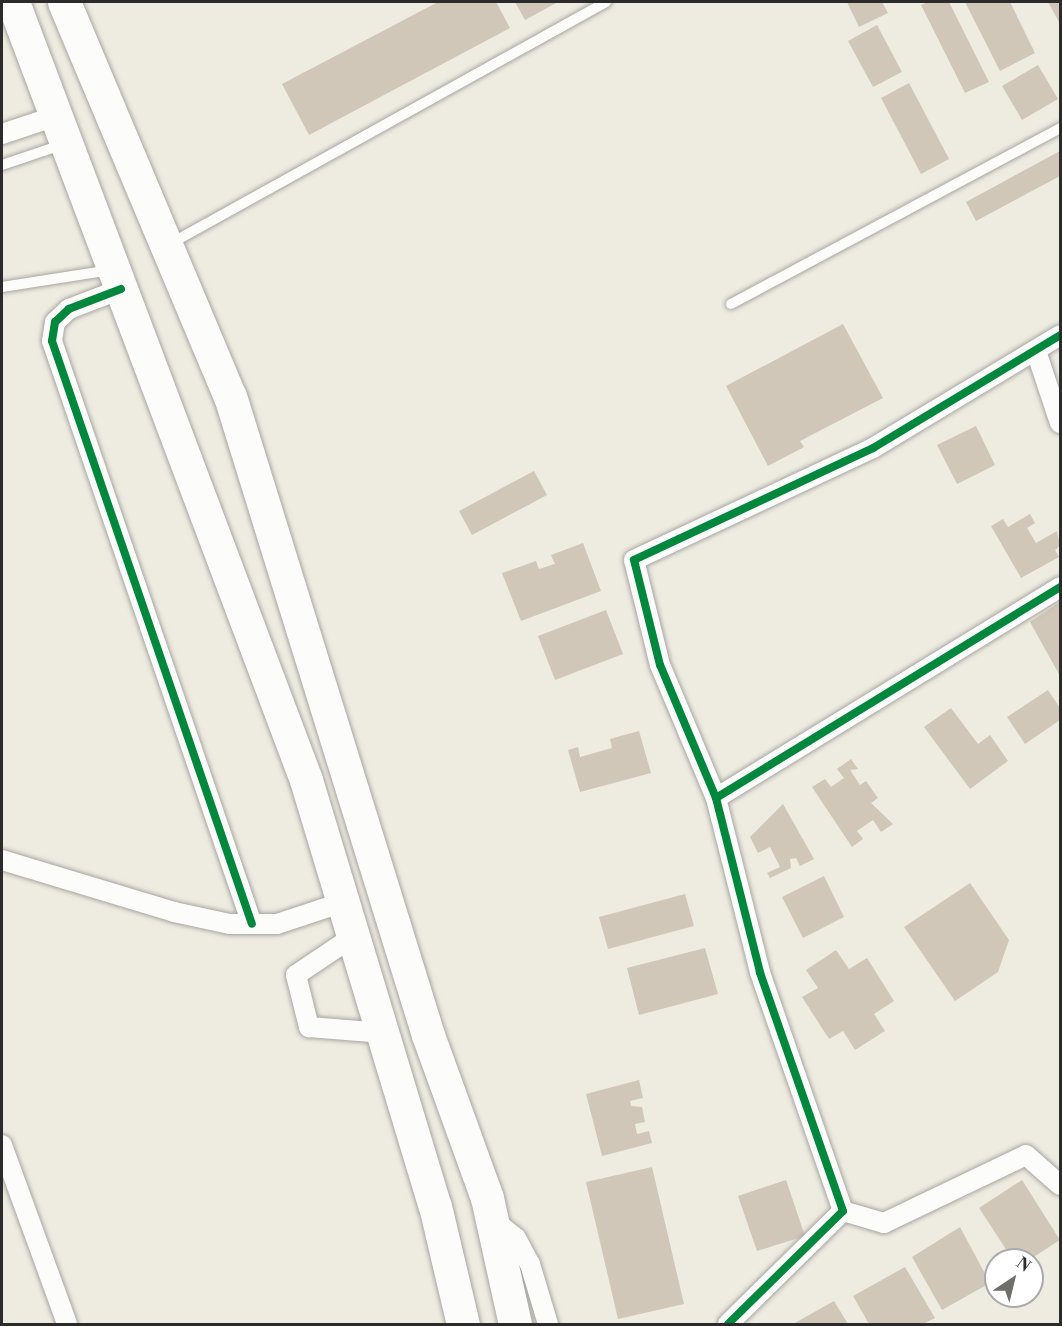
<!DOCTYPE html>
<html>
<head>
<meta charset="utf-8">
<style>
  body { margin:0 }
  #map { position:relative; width:1062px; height:1326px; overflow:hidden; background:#eeebe1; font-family:"Libre Bodoni",serif }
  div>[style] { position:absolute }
  .building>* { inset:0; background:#d0c7b9 }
  .roads { filter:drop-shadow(0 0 2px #a8a6a1) drop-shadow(0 0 2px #a8a6a1) }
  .service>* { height:10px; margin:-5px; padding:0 5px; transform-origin:5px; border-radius:5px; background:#fcfcfa }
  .minor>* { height:20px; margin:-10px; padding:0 10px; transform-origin:10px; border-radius:10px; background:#fcfcfa }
  .trunk>* { height:33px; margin:-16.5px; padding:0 16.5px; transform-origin:16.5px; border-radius:16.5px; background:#fcfcfa }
  .cycleway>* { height:8px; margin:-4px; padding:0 4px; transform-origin:4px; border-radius:4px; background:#00873e }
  span { translate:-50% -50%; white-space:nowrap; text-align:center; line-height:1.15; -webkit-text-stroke:6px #fff; paint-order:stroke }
  .frame { position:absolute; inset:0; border:3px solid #2b2b2b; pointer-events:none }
  .north { position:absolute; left:984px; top:1248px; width:60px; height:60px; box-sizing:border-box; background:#fff; border:2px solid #aaa; border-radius:50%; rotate:35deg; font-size:16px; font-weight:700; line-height:24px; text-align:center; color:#2b2b2b }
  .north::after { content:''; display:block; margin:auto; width:21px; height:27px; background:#6f6e6b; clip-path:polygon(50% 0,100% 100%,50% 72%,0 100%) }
</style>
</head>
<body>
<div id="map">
  <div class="building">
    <i style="clip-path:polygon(438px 2px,496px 2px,510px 28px,309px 135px,282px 84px)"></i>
    <i style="clip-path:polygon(515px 2px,558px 2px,525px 20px)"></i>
    <i style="clip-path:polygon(847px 2px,882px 2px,888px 13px,859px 27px)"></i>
    <i style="clip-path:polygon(928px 2px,949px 2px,989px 82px,965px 93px,921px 5px)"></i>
    <i style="clip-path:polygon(965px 2px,1010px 2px,1035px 53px,1000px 71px)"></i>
    <i style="clip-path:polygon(1048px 2px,1060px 2px,1060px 24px)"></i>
    <i style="clip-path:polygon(877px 25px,902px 72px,873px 87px,848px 41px)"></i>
    <i style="clip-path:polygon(1038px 65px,1058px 99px,1022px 120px,1002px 86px)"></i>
    <i style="clip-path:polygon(909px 83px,949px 159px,921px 174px,881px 98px)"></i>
    <i style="clip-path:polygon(1060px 151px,1060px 176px,976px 221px,966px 202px)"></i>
    <i style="clip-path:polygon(843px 324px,883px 398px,800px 441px,804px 447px,768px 466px,726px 386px)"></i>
    <i style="clip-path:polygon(976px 426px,995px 465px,957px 484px,937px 445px)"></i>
    <i style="clip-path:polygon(534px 471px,547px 495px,472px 535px,459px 511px)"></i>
    <i style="clip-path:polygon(1030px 514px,1035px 523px,1027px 528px,1036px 543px,1057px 531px,1060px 546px,1055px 550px,1059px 557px,1021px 578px,991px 526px,1003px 519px,1008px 527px)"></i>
    <i style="clip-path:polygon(583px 543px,601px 591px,521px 621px,502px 573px,536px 561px,539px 569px,555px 564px,551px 555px)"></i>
    <i style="clip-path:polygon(1060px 602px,1060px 676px,1030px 622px)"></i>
    <i style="clip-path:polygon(606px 610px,623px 654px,555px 680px,538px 636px)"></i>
    <i style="clip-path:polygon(1048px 690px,1060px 708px,1060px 720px,1025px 744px,1007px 717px)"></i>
    <i style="clip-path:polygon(951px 708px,978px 744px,990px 735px,1008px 761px,970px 789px,924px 727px)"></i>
    <i style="clip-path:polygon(639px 731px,651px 773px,580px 792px,568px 750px,578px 747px,580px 757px,612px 748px,610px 739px)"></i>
    <i style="clip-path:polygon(851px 759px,858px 769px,850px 770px,860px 785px,866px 781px,878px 798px,871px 803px,893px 824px,881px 832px,873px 820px,857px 831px,863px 839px,852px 847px,812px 787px,825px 779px,831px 787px,844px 778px,837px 769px)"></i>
    <i style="clip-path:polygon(783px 804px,814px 859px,800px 866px,796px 858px,790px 859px,791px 868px,770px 878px,767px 873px,780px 867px,770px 847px,758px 853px,750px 837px)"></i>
    <i style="clip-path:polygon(824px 876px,844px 917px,803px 938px,782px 897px)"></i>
    <i style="clip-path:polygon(970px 883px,1009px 940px,998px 972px,955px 1001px,904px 927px)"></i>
    <i style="clip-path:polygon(685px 894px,694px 926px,608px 949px,599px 917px)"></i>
    <i style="clip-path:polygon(705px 948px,718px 994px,639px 1015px,627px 968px)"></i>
    <i style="clip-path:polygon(836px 950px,849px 969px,867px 958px,894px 1001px,874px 1014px,885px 1031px,855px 1050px,843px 1031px,829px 1039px,802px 997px,818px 988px,806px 970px)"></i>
    <i style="clip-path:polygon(639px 1080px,643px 1098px,630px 1101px,631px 1106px,642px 1107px,645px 1122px,635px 1124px,637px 1134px,649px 1131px,652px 1143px,602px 1156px,586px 1094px)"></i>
    <i style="clip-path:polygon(652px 1167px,684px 1304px,618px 1319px,586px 1182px)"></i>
    <i style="clip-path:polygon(786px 1180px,805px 1236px,757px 1251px,738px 1196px)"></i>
    <i style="clip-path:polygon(1022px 1180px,1060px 1240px,1029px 1260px,1013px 1260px,979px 1208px)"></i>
    <i style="clip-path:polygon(960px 1227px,990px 1283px,942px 1310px,912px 1257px)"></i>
    <i style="clip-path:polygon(905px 1267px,935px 1318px,923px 1324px,869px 1324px,853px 1296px)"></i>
    <i style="clip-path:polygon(834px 1301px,848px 1324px,793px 1324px)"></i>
  </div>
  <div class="roads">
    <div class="service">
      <i style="left:2px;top:165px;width:65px;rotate:-18.7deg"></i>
      <i style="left:168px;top:245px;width:501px;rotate:-29.02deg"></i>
      <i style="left:2px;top:287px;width:110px;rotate:-8.9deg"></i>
      <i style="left:731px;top:304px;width:373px;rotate:-28.1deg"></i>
    </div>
    <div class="minor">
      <i style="left:2px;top:134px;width:57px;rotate:-18.4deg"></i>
      <i style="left:121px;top:289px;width:56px;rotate:159deg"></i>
      <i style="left:69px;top:309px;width:19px;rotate:137deg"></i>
      <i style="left:55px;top:322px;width:19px;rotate:99deg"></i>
      <i style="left:52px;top:341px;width:616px;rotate:71.07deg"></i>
      <i style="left:1036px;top:351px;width:76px;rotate:71.6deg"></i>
      <i style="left:716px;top:798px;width:144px;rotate:-112.8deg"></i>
      <i style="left:660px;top:665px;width:108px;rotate:-103.9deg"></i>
      <i style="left:634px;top:560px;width:264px;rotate:-25.1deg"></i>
      <i style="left:873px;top:448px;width:218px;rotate:-31.1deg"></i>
      <i style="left:2px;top:860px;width:180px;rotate:16.8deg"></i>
      <i style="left:174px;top:912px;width:57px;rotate:12.1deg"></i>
      <i style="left:230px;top:924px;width:47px"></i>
      <i style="left:277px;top:924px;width:71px;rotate:-18.2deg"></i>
      <i style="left:354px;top:936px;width:70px;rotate:146.1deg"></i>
      <i style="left:296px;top:975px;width:54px;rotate:76deg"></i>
      <i style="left:309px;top:1027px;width:75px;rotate:4.6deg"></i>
      <i style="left:2px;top:1145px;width:190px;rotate:70deg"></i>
      <i style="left:843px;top:1211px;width:43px;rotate:16.3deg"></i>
      <i style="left:884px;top:1223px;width:157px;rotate:-25.6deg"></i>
      <i style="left:1026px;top:1155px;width:45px;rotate:41.4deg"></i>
      <i style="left:491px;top:1218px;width:32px;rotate:39deg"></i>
      <i style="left:516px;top:1238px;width:30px;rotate:62deg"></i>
      <i style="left:530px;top:1264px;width:63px;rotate:73.3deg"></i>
      <i style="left:728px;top:1324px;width:161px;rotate:-44.5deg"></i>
      <i style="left:843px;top:1211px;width:253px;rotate:-109.2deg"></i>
      <i style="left:760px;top:972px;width:179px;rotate:-104.2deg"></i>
      <i style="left:716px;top:798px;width:404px;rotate:-31.5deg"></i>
    </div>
    <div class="trunk">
      <i style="left:13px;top:2px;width:831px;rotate:69.36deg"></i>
      <i style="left:306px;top:780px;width:445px;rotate:73.2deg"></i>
      <i style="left:435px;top:1206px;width:121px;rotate:76.7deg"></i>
      <i style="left:64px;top:2px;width:428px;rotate:67.2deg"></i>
      <i style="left:230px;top:396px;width:669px;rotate:72.78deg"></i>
      <i style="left:428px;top:1035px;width:173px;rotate:70.1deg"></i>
      <i style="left:487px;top:1198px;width:129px;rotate:77.5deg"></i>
    </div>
  </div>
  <div class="cycleway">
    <i style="left:121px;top:289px;width:56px;rotate:159deg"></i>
    <i style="left:69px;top:309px;width:19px;rotate:137deg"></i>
    <i style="left:55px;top:322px;width:19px;rotate:99deg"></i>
    <i style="left:52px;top:341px;width:616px;rotate:71.07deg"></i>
    <i style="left:716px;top:798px;width:144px;rotate:-112.8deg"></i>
    <i style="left:660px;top:665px;width:108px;rotate:-103.9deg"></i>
    <i style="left:634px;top:560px;width:264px;rotate:-25.1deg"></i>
    <i style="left:873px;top:448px;width:218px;rotate:-31.1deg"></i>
    <i style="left:728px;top:1324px;width:161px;rotate:-44.5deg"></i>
    <i style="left:843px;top:1211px;width:253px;rotate:-109.2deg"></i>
    <i style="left:760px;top:972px;width:179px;rotate:-104.2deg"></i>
    <i style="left:716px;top:798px;width:404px;rotate:-31.5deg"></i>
  </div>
  <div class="frame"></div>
  <div class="north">N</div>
</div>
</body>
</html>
